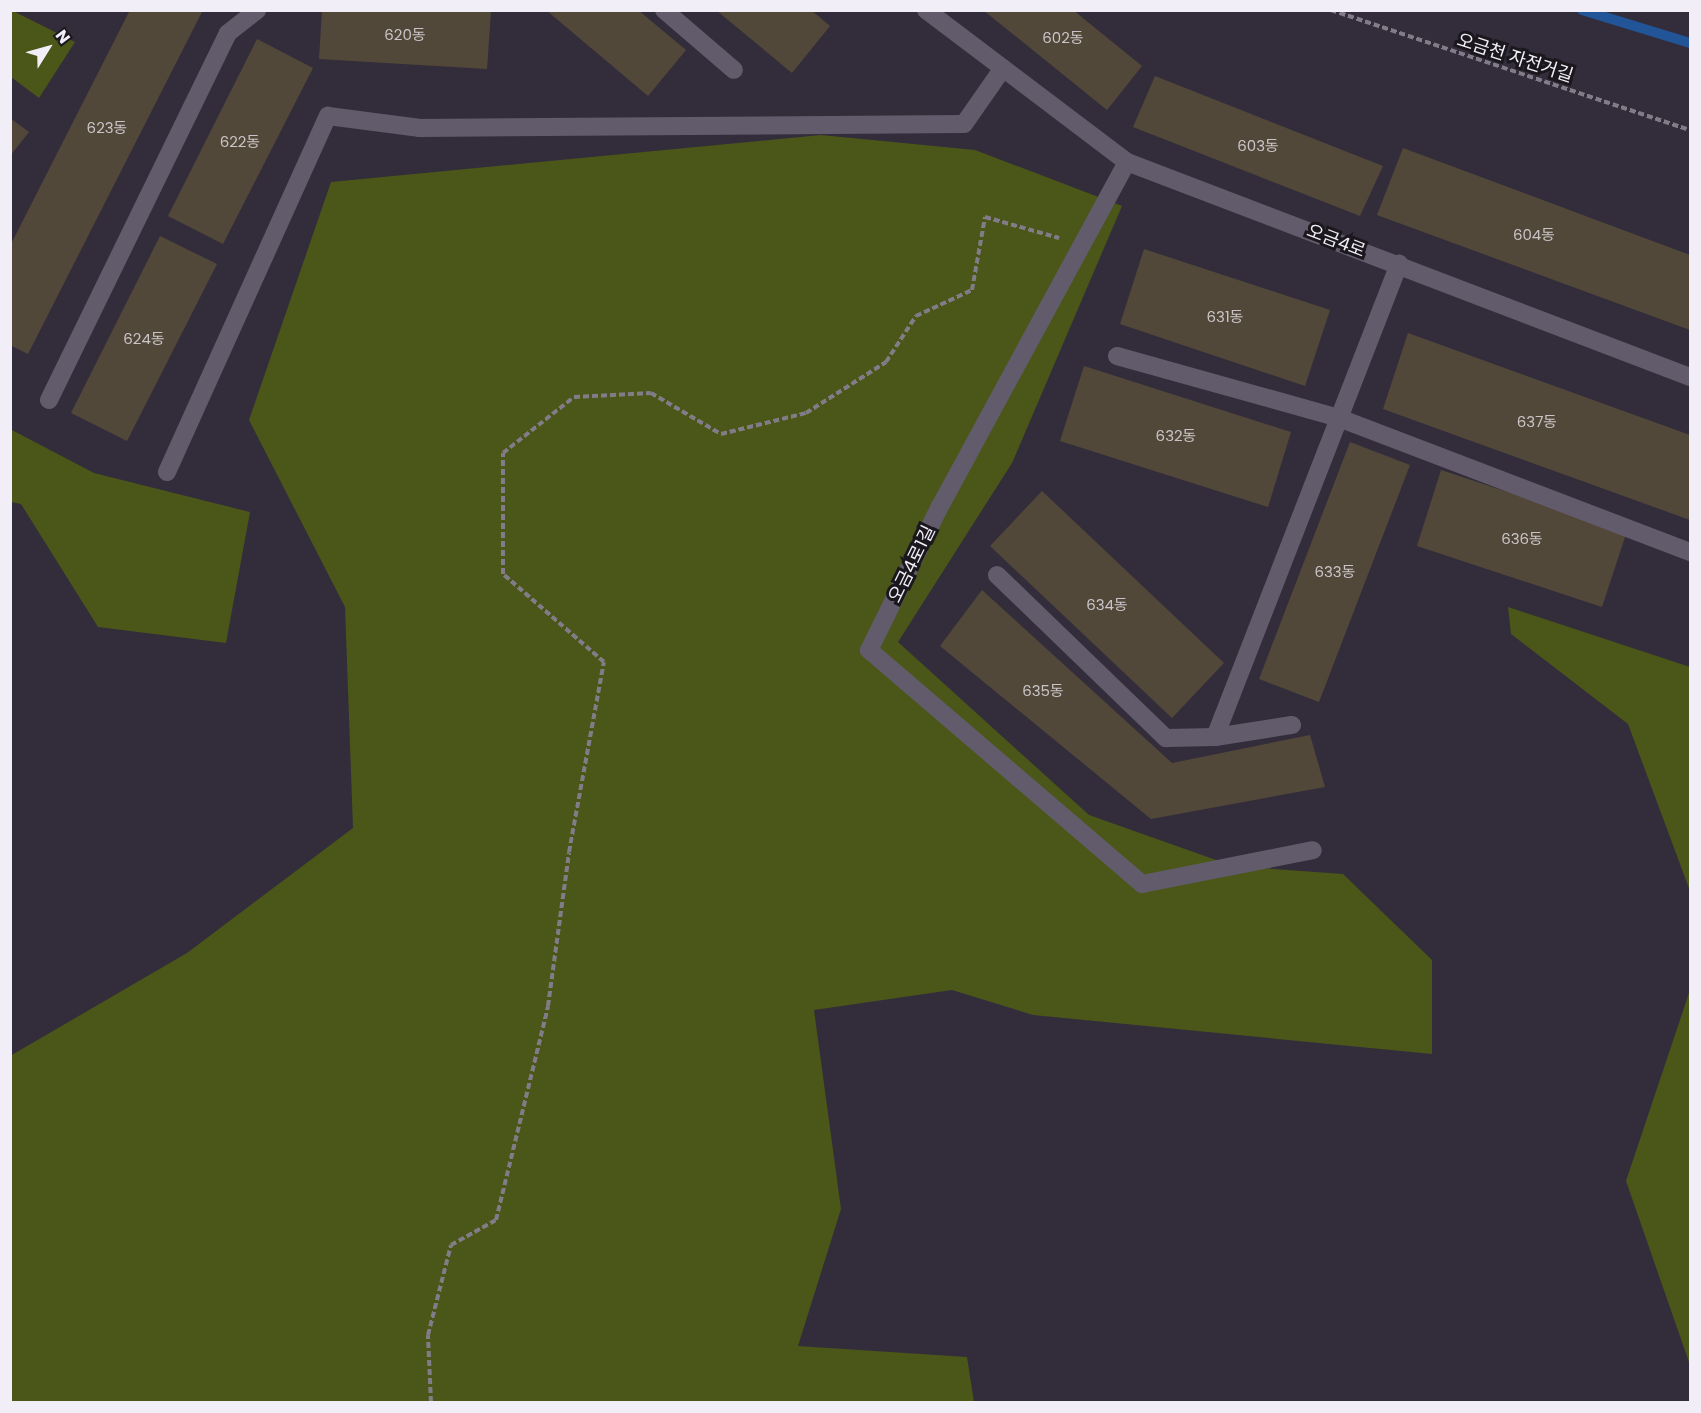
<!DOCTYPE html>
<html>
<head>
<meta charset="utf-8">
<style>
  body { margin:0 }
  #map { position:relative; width:1701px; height:1413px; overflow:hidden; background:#332d3b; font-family:Poppins,"Noto Sans KR",sans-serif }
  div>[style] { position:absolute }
  .green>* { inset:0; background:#4b5619 }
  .stream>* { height:10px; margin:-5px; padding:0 5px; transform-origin:5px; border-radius:5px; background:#215597 }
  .building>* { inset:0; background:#524839 }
  .path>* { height:4px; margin-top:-2px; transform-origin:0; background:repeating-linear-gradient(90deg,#827c88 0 6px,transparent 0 9px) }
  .lane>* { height:18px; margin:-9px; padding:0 9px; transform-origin:9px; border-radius:9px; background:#625b6b }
  .street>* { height:18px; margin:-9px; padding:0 9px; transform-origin:9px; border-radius:9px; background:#625b6b }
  span { translate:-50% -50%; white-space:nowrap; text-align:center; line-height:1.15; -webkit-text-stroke:6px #1a171d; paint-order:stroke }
  .number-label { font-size:15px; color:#cac4c8 }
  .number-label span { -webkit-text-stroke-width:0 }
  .street-label { font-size:18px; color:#f2eef7 }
  .frame { position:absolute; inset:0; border:12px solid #f2eef7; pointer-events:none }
  .north { position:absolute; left:18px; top:18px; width:60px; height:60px; -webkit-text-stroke:4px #1a171d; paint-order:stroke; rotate:53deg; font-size:16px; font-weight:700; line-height:24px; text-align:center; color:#f2eef7 }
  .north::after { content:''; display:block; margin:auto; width:21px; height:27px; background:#f2eef7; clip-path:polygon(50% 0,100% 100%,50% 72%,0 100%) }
</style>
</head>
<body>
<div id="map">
  <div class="green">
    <i style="clip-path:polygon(11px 10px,75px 42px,39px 98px,11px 77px)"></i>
    <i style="clip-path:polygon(821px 135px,975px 150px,1122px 206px,1012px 463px,898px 642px,1089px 815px,1233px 866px,1343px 874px,1432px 960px,1432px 1054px,1033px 1015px,952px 990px,814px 1010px,841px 1209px,798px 1346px,967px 1357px,974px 1402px,11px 1402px,10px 1056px,187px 953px,353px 828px,345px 607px,249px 420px,331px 182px)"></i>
    <i style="clip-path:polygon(10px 429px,94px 473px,250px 512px,226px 643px,98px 627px,21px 504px,11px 502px)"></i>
    <i style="clip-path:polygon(1508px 607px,1690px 667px,1690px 891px,1628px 724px,1511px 634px)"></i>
    <i style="clip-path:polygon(1690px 990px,1690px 1365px,1626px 1181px)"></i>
  </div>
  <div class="stream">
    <i style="left:1582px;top:10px;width:113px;rotate:17deg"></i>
  </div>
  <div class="building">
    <i style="clip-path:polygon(130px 10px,203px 10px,28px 354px,10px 345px,10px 246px)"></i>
    <i style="clip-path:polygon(322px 10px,491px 11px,487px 69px,319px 59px)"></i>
    <i style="clip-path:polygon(546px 10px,638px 10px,686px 50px,648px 96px)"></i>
    <i style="clip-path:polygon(716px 10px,811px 10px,830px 26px,792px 73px)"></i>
    <i style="clip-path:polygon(983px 10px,1073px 10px,1142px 66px,1107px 110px)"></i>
    <i style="clip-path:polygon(257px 39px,313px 68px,223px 244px,168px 216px)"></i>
    <i style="clip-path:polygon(1155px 76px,1383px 166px,1360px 216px,1133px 127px)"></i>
    <i style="clip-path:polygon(10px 118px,29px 132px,10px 156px)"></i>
    <i style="clip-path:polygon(1403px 148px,1690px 255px,1690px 330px,1377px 215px)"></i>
    <i style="clip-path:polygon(160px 236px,217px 264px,127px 441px,71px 413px)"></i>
    <i style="clip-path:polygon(1144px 249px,1330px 310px,1305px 386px,1120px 324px)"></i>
    <i style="clip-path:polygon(1408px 333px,1690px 435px,1690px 520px,1383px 409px)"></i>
    <i style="clip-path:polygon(1084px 366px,1291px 432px,1268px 507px,1060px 441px)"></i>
    <i style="clip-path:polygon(1350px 442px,1410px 465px,1319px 702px,1259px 679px)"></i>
    <i style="clip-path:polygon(1441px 470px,1627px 531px,1602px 607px,1417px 546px)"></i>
    <i style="clip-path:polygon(1042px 491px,1224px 663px,1172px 718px,990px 546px)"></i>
    <i style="clip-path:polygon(982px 590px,1172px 763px,1310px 735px,1325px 787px,1151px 819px,940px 646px)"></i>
  </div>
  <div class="path">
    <i style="left:1331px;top:10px;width:379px;rotate:18.5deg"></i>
    <i style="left:431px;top:1402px;width:67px;rotate:-92.6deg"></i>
    <i style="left:428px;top:1335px;width:93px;rotate:-75.7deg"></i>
    <i style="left:451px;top:1245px;width:51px;rotate:-29.1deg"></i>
    <i style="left:496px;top:1220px;width:220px;rotate:-76.3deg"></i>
    <i style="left:548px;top:1006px;width:155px;rotate:-82.2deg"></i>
    <i style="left:569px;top:852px;width:193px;rotate:-79.6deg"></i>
    <i style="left:604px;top:662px;width:134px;rotate:-138.9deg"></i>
    <i style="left:503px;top:574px;width:121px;rotate:-90deg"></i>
    <i style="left:503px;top:453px;width:90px;rotate:-38.3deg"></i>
    <i style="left:574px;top:397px;width:77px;rotate:-3deg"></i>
    <i style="left:651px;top:393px;width:81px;rotate:30.4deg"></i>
    <i style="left:721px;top:434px;width:88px;rotate:-13.9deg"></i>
    <i style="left:806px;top:413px;width:95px;rotate:-32.5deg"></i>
    <i style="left:886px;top:362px;width:55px;rotate:-56.9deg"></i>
    <i style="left:916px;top:316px;width:62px;rotate:-24.9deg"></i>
    <i style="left:972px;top:290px;width:74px;rotate:-79.9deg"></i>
    <i style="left:985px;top:217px;width:77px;rotate:15.8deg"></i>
  </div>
  <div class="lane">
    <i style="left:664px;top:10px;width:92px;rotate:40.6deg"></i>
    <i style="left:1127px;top:162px;width:392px;rotate:118.5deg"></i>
    <i style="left:940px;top:506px;width:161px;rotate:116.2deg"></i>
    <i style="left:869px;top:650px;width:360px;rotate:40.6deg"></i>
    <i style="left:1142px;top:884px;width:174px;rotate:-11.2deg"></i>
    <i style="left:1117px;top:356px;width:230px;rotate:15.6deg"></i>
    <i style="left:1339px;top:418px;width:376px;rotate:20.9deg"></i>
    <i style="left:49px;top:400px;width:408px;rotate:-64deg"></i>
    <i style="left:228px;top:33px;width:37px;rotate:-38deg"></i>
    <i style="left:167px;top:472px;width:391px;rotate:-65.7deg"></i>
    <i style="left:328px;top:116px;width:93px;rotate:7.4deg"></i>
    <i style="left:420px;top:128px;width:544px;rotate:-0.42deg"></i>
    <i style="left:964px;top:124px;width:68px;rotate:-55.1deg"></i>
    <i style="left:997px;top:575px;width:235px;rotate:44deg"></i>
    <i style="left:1166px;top:738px;width:49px;rotate:-1.2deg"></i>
    <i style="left:1215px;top:737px;width:508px;rotate:-68.74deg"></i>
    <i style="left:1215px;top:737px;width:78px;rotate:-8.9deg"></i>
  </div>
  <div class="street">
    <i style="left:926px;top:10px;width:252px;rotate:37.1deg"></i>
    <i style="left:1127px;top:162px;width:603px;rotate:20.9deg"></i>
  </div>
  <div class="number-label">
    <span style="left:405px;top:35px">620동</span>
    <span style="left:1063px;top:38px">602동</span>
    <span style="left:107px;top:128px">623동</span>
    <span style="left:240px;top:142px">622동</span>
    <span style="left:1258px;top:146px">603동</span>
    <span style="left:1534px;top:235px">604동</span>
    <span style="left:1225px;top:317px">631동</span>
    <span style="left:144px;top:339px">624동</span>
    <span style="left:1537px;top:422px">637동</span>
    <span style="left:1176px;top:436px">632동</span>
    <span style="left:1522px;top:539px">636동</span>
    <span style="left:1335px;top:572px">633동</span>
    <span style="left:1107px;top:605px">634동</span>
    <span style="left:1043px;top:691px">635동</span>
  </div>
  <div class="street-label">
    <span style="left:1515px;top:58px;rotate:18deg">오금천 자전거길</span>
    <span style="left:1336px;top:241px;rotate:21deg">오금4로</span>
    <span style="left:912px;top:564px;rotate:-64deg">오금4로1길</span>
  </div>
  <div class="frame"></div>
  <div class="north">N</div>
</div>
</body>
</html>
